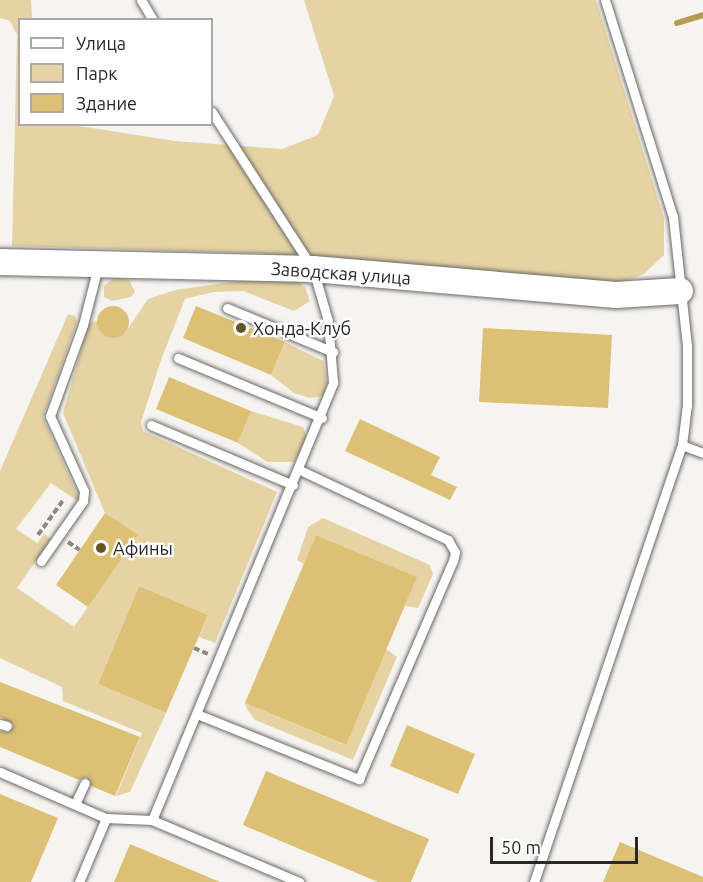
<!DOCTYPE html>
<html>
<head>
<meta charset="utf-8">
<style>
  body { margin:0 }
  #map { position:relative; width:703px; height:882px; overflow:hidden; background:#f6f4f1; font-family:Ubuntu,sans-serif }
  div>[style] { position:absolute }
  .green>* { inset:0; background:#e5d3a3 }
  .stream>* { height:6px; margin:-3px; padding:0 3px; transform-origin:3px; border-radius:3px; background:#b69c4e }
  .building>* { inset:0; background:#dcc174 }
  .round { border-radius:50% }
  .path>* { height:4px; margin-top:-2px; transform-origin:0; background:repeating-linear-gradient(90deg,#8a8987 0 6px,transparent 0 9px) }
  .roads { filter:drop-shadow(0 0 2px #6a6966) drop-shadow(0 0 2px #6a6966) }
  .lane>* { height:9px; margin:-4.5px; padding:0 4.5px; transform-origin:4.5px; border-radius:4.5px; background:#fff }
  .secondary>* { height:26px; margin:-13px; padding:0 13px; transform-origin:13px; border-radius:13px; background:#fff }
  .dots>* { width:16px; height:16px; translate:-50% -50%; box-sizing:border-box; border:3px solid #fff; border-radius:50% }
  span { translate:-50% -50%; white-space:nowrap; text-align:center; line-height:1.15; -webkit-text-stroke:4.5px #fff; paint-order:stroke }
  .street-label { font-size:18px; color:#292827 }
  .poi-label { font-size:18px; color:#292827 }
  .left { translate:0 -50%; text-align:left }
  .legend { position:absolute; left:18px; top:18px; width:195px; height:108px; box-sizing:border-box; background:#fff; border:2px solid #a9a9a9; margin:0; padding:8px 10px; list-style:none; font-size:18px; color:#292827 }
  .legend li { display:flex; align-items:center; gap:12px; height:30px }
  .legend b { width:30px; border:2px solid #a9a9a9 }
  .scale { position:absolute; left:490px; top:837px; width:148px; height:27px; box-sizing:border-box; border:3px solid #292827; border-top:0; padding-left:8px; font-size:18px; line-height:21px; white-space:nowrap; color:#292827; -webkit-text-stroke:4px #fff; paint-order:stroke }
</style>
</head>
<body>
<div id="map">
  <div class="green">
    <i style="clip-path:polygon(0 0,31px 0,32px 19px,20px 20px,20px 124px,73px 125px,175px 141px,282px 149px,318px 135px,334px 96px,304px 0,596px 0,664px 218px,664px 255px,644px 274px,618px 284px,584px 284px,260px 253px,12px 246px,17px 35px,10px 21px,0 18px)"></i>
    <i style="clip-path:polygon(114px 278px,129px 280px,135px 292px,131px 297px,112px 301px,104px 297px,104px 286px)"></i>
    <i style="clip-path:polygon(294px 279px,305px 287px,310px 301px,294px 311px,243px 291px,213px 292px,185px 299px,161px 360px,141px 422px,143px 431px,277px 492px,215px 643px,199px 637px,208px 615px,139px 586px,98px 684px,166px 713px,130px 792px,116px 796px,142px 733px,63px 701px,62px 687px,0 658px,0 471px,68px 314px,75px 316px,77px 322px,43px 417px,79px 498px,76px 500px,51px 483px,16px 529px,37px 543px,44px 534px,51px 539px,17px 588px,74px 627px,137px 535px,105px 513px,63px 413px,89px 323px,97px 321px,102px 333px,116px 337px,125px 333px,148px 299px,175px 290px,244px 280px)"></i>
    <i style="clip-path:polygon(285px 342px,323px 361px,327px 383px,324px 396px,310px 398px,294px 393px,271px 375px)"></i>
    <i style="clip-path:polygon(251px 411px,303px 427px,307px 438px,294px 462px,268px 462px,238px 443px)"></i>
    <i style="clip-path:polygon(323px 518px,430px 565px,433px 574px,418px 608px,405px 606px,416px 577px,316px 535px,304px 564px,297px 560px,308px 527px)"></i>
    <i style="clip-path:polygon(386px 649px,397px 657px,353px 760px,255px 720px,247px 709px,245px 703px,345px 745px)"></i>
  </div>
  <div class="stream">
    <i style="left:677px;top:23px;width:27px;rotate:-17deg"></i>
  </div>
  <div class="building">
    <i style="clip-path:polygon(196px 306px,285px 342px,271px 375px,183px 338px)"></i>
    <i class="round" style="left:97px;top:306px;width:32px;height:32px"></i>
    <i style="clip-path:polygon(483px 328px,612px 335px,608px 408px,479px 402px)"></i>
    <i style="clip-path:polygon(169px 377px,251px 411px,238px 443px,156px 409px)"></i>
    <i style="clip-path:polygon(360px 419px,440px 457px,431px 475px,457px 487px,450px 500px,345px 451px)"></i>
    <i style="clip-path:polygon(105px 513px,138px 535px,88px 607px,56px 585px)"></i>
    <i style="clip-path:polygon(316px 535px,417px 577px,346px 745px,245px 703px)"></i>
    <i style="clip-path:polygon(139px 586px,208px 615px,166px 713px,98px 684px)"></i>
    <i style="clip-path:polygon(0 682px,140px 737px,115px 796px,91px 786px,87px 777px,79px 780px,0 747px,0 731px,9px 732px,14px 725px,0 717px)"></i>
    <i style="clip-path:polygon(407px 725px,475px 754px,458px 794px,390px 766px)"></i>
    <i style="clip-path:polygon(266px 771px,429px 839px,411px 882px,378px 882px,243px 825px)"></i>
    <i style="clip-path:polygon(0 794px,58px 818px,31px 882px,0 882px)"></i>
    <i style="clip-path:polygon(620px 842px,703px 877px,703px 882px,603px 882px)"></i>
    <i style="clip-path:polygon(130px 844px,220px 882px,114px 882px)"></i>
  </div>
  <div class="path">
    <i style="left:38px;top:535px;width:44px;rotate:-54.2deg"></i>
    <i style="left:68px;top:542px;width:14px;rotate:34deg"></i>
    <i style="left:194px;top:648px;width:15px;rotate:23deg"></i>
  </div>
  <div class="roads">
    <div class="lane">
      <i style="left:141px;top:0;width:23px;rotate:59deg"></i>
      <i style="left:227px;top:308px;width:115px;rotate:22.5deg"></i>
      <i style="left:178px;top:358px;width:156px;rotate:22.6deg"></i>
      <i style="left:151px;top:425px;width:154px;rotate:22.9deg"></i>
      <i style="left:682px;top:445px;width:22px;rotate:21deg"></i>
      <i style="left:41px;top:561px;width:73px;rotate:-55deg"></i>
      <i style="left:83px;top:501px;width:10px;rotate:-84deg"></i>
      <i style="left:84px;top:491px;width:82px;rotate:-114.4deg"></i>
      <i style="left:50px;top:416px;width:97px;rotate:-70.1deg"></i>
      <i style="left:83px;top:325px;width:61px;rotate:-75.7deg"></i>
      <i style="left:197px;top:714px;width:175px;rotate:21.9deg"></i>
      <i style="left:359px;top:779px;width:237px;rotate:-66.7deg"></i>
      <i style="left:453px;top:561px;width:9px;rotate:-77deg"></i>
      <i style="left:455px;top:552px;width:14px;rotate:-120deg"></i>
      <i style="left:448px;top:540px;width:164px;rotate:-154.7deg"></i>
      <i style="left:0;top:724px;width:7px;rotate:16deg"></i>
      <i style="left:0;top:772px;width:116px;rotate:23.5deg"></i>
      <i style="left:75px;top:804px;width:23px;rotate:-65deg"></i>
      <i style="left:152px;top:820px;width:160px;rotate:22.9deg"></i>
      <i style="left:79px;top:882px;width:69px;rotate:-67.1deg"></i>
      <i style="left:106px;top:818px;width:46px;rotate:2.5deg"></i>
      <i style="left:152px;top:820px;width:474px;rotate:-67.5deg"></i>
      <i style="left:333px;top:382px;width:61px;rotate:-94.7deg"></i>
      <i style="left:328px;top:321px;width:54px;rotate:-106.1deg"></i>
      <i style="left:313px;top:269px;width:187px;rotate:-122.8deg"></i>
      <i style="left:534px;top:882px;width:461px;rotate:-71.3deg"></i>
      <i style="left:682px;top:445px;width:39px;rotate:-83deg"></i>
      <i style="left:687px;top:406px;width:60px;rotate:-90deg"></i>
      <i style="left:687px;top:346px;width:130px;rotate:-96.2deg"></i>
      <i style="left:673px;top:217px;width:227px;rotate:-107.4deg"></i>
    </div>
    <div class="secondary">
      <i style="left:0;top:262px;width:313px;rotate:1.3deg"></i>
      <i style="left:313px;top:269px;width:304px;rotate:4.9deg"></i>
      <i style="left:616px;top:295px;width:64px;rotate:-3.6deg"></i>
    </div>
  </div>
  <div class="dots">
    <i style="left:241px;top:328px;background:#665523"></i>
    <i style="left:101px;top:548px;background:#665523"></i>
  </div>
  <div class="street-label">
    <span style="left:341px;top:273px;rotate:4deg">Заводская улица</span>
  </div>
  <div class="poi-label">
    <span class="left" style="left:253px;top:328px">Хонда-Клуб</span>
    <span class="left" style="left:113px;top:548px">Афины</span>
  </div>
  <ul class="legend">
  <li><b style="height:8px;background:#fff"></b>Улица</li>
  <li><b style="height:16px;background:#e5d3a3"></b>Парк</li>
  <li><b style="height:16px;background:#dcc174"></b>Здание</li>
  </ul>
  <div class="scale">50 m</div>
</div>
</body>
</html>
